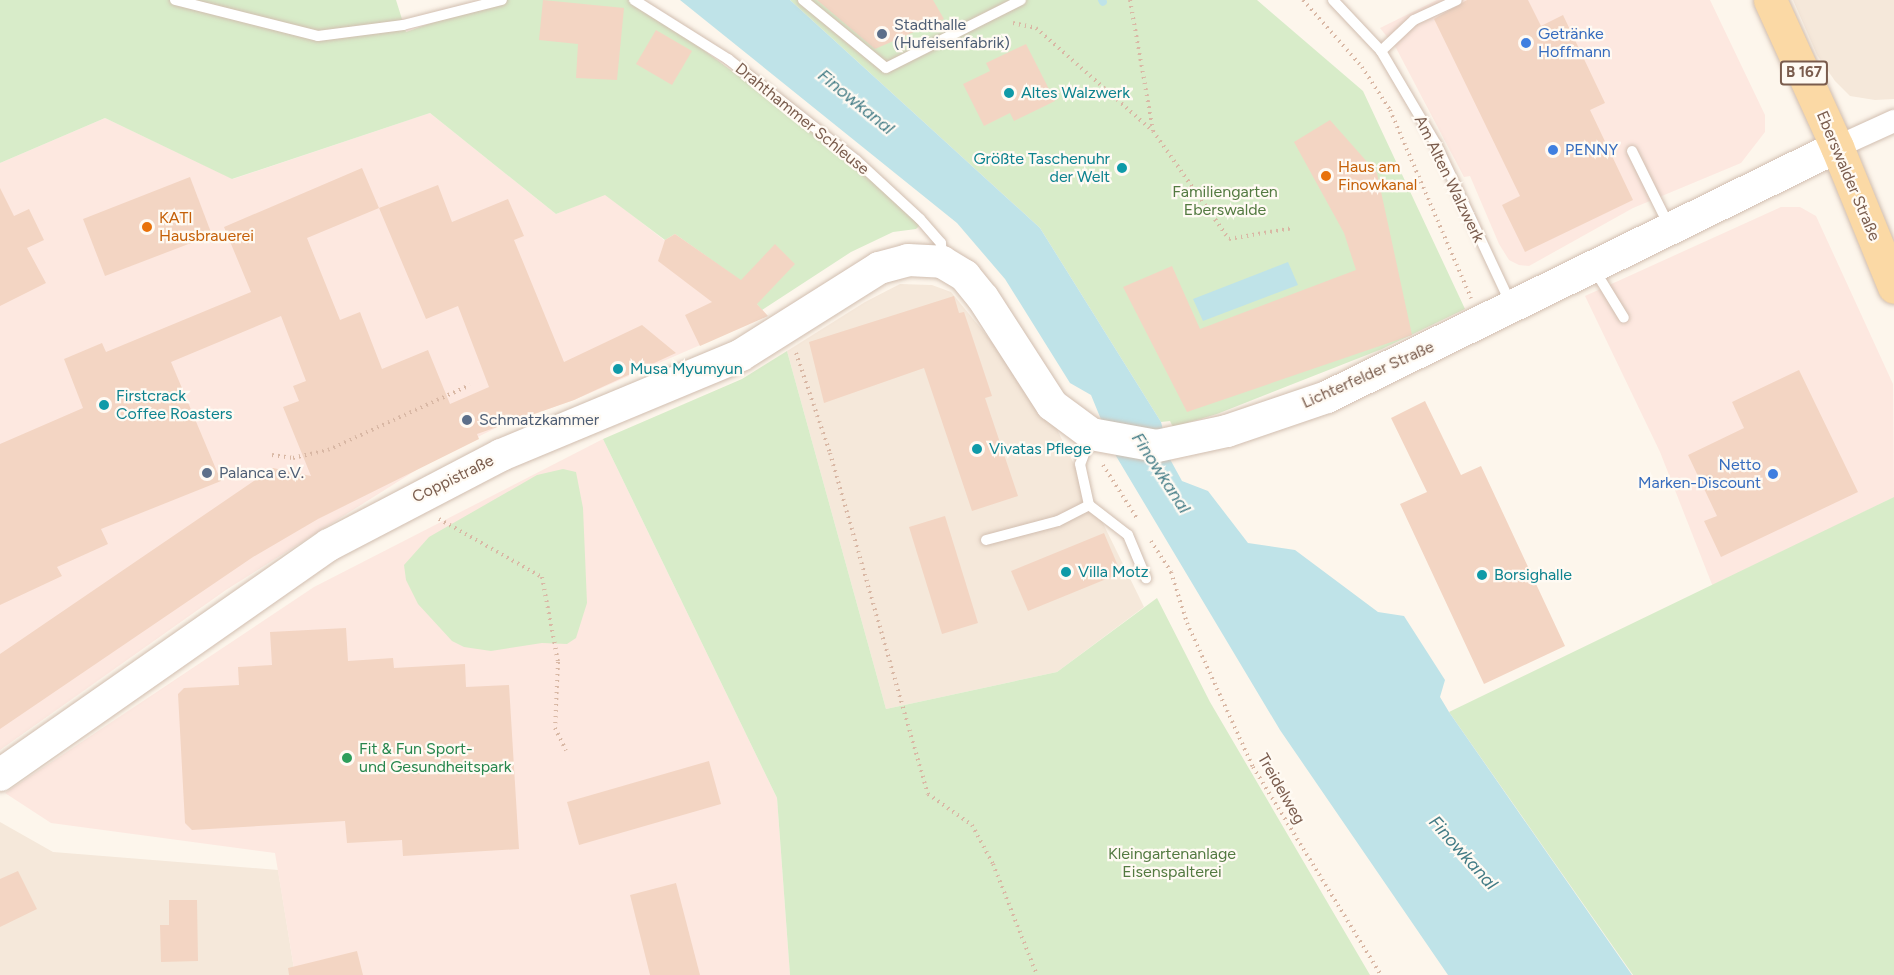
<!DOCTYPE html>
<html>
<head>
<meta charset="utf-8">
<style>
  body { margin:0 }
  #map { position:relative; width:1894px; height:975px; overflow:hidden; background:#fdf6ec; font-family:Figtree,sans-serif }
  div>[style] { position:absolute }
  .residential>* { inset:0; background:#f5e8da }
  .commercial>* { inset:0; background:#fde8e0 }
  .green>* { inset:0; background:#d8ecc9 }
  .water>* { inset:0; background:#bfe3e8 }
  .stream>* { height:8px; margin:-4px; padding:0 4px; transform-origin:4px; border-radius:4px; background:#bfe3e8 }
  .building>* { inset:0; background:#f3d5c3 }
  .path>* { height:4px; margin-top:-2px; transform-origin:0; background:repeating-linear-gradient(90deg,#d9b8a5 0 1.5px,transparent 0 6px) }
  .roads { filter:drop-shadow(0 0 2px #d1beb0) drop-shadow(0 0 2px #d1beb0) }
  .service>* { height:10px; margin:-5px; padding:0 5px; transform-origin:5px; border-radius:5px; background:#fff }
  .minor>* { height:22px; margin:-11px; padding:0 11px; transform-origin:11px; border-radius:11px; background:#fff }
  .secondary>* { height:32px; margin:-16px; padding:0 16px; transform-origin:16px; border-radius:16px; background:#fff }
  .primary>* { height:33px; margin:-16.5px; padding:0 16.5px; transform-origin:16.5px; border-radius:16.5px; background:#fbd9a5 }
  .dots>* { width:16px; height:16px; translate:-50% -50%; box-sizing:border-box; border:3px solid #fffaf3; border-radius:50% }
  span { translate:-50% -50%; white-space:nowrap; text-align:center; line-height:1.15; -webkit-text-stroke:4.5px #fffaf3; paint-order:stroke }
  .shield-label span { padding:2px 4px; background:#fffaf3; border:2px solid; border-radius:4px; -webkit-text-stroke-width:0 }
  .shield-label { font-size:15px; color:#7a5c4d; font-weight:700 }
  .service-label { font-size:16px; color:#4e5e75 }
  .left { translate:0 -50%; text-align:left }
  .shop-label { font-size:16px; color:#366cbe }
  .right { translate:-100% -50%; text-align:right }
  .culture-label { font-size:16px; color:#0d838f }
  .street-label { font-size:16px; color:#7a5c4d }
  .food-label { font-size:16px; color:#c56008 }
  .park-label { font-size:16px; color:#537a41 }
  .leisure-label { font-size:16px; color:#27864d }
  .water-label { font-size:18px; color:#437c86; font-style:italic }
</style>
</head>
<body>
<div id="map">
  <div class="residential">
    <i style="clip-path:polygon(1793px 0,1894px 0,1894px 99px,1875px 100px,1850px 96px,1835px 81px,1817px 55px)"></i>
    <i style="clip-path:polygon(900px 284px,932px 285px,951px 292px,1047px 409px,1144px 607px,1057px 672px,886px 709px,787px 351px,865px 302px)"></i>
    <i style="clip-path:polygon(0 822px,53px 852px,278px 870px,295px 975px,0 975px)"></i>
  </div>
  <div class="commercial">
    <i style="clip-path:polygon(1437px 0,1710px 0,1765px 115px,1765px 132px,1741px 163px,1633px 208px,1529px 266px,1519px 265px,1509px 260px,1499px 244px,1470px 176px,1464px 177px,1396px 48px,1380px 28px)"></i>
    <i style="clip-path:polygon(430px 113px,556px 214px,605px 194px,664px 240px,675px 234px,730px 273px,767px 316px,574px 400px,502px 425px,437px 457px,226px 590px,0 750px,0 163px,105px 118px,233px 179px)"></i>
    <i style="clip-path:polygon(1781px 207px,1800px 207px,1816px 216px,1893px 384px,1894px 497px,1713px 587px,1660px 452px,1585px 296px)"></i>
    <i style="clip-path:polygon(603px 439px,777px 798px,790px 975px,295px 975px,275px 853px,51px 823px,5px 793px,314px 587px)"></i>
  </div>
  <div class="green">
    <i style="clip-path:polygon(0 0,396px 0,406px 32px,495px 0,636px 0,829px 143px,921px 224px,916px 229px,893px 232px,851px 252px,762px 310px,730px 273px,675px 234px,665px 240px,605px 195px,556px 214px,430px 113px,232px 179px,105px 118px,0 163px)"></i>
    <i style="clip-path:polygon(790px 0,1257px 0,1363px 91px,1465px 309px,1382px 349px,1217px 414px,1173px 427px,1170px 421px,1161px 422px,1040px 228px)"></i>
    <i style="clip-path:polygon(787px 351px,886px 709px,1057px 672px,1157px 598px,1210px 702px,1370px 975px,790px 975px,777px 798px,603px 439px,742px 379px)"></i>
    <i style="clip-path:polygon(563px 469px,576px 472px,583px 508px,587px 603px,576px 638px,567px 644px,542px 643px,491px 651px,464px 647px,452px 641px,418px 604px,406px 580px,404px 565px,429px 537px,537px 475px)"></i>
    <i style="clip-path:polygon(1894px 497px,1894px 975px,1633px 975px,1449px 712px)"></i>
  </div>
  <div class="water">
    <i style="clip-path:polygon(680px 0,790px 0,1040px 228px,1161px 422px,1171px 461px,1182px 481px,1208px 491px,1248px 543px,1295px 550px,1378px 612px,1404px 616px,1445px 680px,1440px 697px,1449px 712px,1632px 975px,1448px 975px,1280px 730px,1116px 456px,1091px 395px,1070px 383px,1005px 279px,957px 223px)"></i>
    <i style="clip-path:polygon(1288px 262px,1298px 285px,1203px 321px,1193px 299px)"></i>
  </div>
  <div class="stream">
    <i style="left:1102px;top:0;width:2px;rotate:63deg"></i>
  </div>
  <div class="building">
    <i style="clip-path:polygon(543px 0,624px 8px,617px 80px,576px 78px,578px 44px,539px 40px)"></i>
    <i style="clip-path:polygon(817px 0,933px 0,944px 19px,875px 49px)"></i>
    <i style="clip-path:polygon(1467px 0,1528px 0,1541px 26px,1563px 15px,1605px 103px,1590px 110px,1633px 200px,1525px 252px,1502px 205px,1520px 196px,1434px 19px)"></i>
    <i style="clip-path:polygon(656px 30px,692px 51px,672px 85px,636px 64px)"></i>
    <i style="clip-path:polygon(1026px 44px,1055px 101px,1014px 121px,1010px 113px,984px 126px,963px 84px,990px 71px,986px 63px)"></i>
    <i style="clip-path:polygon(1330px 120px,1377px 173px,1412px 335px,1187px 412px,1123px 287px,1172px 266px,1200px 329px,1356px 270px,1344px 233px,1294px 142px)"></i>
    <i style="clip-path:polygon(evenodd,362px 168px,379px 208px,438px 185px,452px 222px,508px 199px,524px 236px,514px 240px,564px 362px,642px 325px,676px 353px,574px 400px,477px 434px,479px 439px,318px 519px,253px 557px,0 729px,0 654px,273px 468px,311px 476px,283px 407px,299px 401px,293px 386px,306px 381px,281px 316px,171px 362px,221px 481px,101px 529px,108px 544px,57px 567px,62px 576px,0 605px,0 444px,83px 408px,64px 359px,102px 343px,106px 352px,251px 292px,224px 227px,362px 168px,379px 208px,426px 319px,458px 306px,489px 387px,450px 404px,428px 350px,382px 369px,360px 312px,340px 320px,307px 238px,379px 208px)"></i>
    <i style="clip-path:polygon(190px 177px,212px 235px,105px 276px,83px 219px)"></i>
    <i style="clip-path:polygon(0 188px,14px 216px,29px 209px,44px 240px,27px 248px,46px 283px,0 306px)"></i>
    <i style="clip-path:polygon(675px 234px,741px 280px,775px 244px,795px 264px,757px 304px,768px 316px,700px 346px,685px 315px,712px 302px,658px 261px,665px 240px)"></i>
    <i style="clip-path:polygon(954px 296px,959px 313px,964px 312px,992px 396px,985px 398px,1018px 496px,972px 511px,924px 368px,824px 403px,809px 342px)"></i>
    <i style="clip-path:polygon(1799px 370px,1858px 492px,1721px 557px,1704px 521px,1717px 516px,1688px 455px,1744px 428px,1732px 402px)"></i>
    <i style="clip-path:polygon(1425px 401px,1461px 475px,1481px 466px,1565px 646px,1484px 684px,1400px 504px,1427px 492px,1391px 418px)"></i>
    <i style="clip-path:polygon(945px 516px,978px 623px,942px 634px,909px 527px)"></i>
    <i style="clip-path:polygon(1104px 533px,1121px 573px,1028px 611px,1011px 571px)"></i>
    <i style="clip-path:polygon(346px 628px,348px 661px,393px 658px,394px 668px,465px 664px,466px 687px,509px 685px,519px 849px,403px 856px,402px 840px,347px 843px,345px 821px,192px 830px,185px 823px,178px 694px,184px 688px,239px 685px,238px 667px,272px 665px,270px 632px)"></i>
    <i style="clip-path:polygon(709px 761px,721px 804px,579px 845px,567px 802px)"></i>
    <i style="clip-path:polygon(18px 871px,37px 909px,0 927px,0 879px)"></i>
    <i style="clip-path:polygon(676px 883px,700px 975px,650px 975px,630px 895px)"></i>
    <i style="clip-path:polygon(169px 900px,197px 900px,198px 961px,161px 962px,160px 925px,169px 925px)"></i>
    <i style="clip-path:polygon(357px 951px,363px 975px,289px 975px,288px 968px)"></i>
  </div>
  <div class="path">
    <i style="left:1130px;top:0;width:133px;rotate:80deg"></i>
    <i style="left:1153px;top:131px;width:132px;rotate:54.9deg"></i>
    <i style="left:1229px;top:239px;width:65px;rotate:-9.8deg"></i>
    <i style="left:1303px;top:0;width:89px;rotate:48.6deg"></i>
    <i style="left:1362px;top:67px;width:51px;rotate:56.9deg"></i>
    <i style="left:1390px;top:110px;width:205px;rotate:66.7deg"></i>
    <i style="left:1013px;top:23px;width:24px;rotate:12deg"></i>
    <i style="left:1036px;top:28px;width:156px;rotate:41.4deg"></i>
    <i style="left:796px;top:353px;width:106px;rotate:71.2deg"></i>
    <i style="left:830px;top:453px;width:355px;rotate:74deg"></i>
    <i style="left:928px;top:794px;width:54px;rotate:35.2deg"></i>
    <i style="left:972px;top:825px;width:44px;rotate:61.7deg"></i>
    <i style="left:993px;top:864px;width:119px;rotate:68.4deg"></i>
    <i style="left:272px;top:455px;width:21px;rotate:8deg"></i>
    <i style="left:293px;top:458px;width:36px;rotate:-13deg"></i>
    <i style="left:328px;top:450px;width:156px;rotate:-24.6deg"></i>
    <i style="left:1103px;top:465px;width:65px;rotate:57.5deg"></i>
    <i style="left:439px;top:519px;width:118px;rotate:29.4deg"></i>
    <i style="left:542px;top:577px;width:86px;rotate:79.3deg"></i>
    <i style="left:558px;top:662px;width:66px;rotate:92.6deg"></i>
    <i style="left:555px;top:728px;width:25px;rotate:64deg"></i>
    <i style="left:1151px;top:541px;width:37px;rotate:57deg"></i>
    <i style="left:1171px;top:572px;width:53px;rotate:72.6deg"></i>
    <i style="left:1187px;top:623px;width:158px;rotate:65.4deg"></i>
    <i style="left:1253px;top:767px;width:244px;rotate:58.4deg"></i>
  </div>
  <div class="roads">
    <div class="service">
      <i style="left:175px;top:0;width:147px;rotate:14.1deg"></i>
      <i style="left:318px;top:36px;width:86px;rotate:-7.4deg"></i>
      <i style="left:403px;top:25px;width:102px;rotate:-14.2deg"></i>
      <i style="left:634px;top:0;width:111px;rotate:32.1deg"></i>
      <i style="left:728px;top:59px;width:163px;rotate:38.3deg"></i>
      <i style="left:856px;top:160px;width:87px;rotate:42.7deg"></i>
      <i style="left:920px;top:219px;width:32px;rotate:49deg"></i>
      <i style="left:941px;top:243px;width:17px;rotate:87deg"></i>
      <i style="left:803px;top:0;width:107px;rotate:39.3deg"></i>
      <i style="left:886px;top:68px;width:151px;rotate:-26.7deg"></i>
      <i style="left:1333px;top:0;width:70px;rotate:46.7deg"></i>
      <i style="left:1381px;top:51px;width:108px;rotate:59.4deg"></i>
      <i style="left:1436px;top:144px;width:177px;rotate:64.9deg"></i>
      <i style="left:1381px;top:51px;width:45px;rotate:-43.2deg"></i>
      <i style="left:1414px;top:20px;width:47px;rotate:-24.9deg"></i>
      <i style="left:1632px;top:151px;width:84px;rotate:63.7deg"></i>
      <i style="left:1594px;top:269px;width:57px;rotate:58.5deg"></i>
      <i style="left:1091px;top:436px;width:30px;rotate:111deg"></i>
      <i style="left:1080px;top:464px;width:42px;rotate:77.6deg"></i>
      <i style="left:1089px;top:505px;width:49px;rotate:37.6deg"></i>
      <i style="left:1128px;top:535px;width:47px;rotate:67.3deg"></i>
      <i style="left:986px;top:540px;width:74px;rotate:-14.8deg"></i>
      <i style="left:1058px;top:521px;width:35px;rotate:-27deg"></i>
    </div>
    <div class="minor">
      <i style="left:1837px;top:147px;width:63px;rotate:-24.5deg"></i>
    </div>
    <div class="secondary">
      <i style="left:0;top:775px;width:401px;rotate:-35deg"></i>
      <i style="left:329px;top:545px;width:194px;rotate:-27.6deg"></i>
      <i style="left:501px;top:455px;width:260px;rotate:-22.6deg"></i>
      <i style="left:741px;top:355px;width:163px;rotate:-32.2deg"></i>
      <i style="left:879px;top:268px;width:30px;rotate:-15deg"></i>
      <i style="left:908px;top:260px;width:34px;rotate:3deg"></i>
      <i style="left:942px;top:262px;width:27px;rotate:31deg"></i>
      <i style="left:965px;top:276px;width:28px;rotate:51deg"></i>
      <i style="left:983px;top:298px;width:127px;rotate:57.2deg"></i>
      <i style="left:1052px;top:405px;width:49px;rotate:36.6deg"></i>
      <i style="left:1091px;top:434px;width:67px;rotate:10.3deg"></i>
      <i style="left:1157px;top:446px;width:72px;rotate:-12.1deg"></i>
      <i style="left:1227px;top:431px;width:106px;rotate:-18.8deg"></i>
      <i style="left:1327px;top:397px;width:568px;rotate:-26.11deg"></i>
    </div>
    <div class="primary">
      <i style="left:1770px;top:0;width:162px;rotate:65.5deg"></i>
      <i style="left:1837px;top:147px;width:151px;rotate:67.8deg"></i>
    </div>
  </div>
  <div class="dots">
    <i style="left:882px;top:34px;background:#5c6f8a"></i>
    <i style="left:1526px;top:43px;background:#3f7fe0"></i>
    <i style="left:1009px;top:93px;background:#0f9aa8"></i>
    <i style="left:1553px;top:150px;background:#3f7fe0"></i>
    <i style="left:1122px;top:168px;background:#0f9aa8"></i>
    <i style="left:1326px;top:176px;background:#e8710a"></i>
    <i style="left:147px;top:227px;background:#e8710a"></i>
    <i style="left:618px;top:369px;background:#0f9aa8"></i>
    <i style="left:104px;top:405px;background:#0f9aa8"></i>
    <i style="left:467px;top:420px;background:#5c6f8a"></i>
    <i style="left:977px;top:449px;background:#0f9aa8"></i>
    <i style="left:207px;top:473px;background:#5c6f8a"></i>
    <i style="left:1773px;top:474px;background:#3f7fe0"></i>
    <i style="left:1066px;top:572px;background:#0f9aa8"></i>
    <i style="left:1482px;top:575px;background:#0f9aa8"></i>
    <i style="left:347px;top:758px;background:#2e9e5b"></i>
  </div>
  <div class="shield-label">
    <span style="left:1804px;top:73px">B 167</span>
  </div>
  <div class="service-label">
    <span class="left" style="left:894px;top:34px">Stadthalle<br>(Hufeisenfabrik)</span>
    <span class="left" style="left:479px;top:420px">Schmatzkammer</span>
    <span class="left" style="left:219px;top:473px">Palanca e.V.</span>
  </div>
  <div class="shop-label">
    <span class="left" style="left:1538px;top:43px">Getränke<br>Hoffmann</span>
    <span class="left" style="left:1565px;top:150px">PENNY</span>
    <span class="right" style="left:1761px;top:474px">Netto<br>Marken-Discount</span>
  </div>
  <div class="culture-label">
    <span class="left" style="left:1021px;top:93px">Altes Walzwerk</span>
    <span class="right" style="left:1110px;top:168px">Größte Taschenuhr<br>der Welt</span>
    <span class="left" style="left:630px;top:369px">Musa Myumyun</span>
    <span class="left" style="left:116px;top:405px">Firstcrack<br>Coffee Roasters</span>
    <span class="left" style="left:989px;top:449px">Vivatas Pflege</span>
    <span class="left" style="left:1078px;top:572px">Villa Motz</span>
    <span class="left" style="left:1494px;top:575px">Borsighalle</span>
  </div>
  <div class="street-label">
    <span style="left:802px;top:119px;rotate:39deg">Drahthammer Schleuse</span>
    <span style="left:1848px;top:176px;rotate:67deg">Eberswalder Straße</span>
    <span style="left:1449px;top:179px;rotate:64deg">Am Alten Walzwerk</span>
    <span style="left:1368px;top:375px;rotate:-24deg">Lichterfelder Straße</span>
    <span style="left:453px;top:479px;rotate:-26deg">Coppistraße</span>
    <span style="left:1281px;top:789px;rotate:60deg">Treidelweg</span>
  </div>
  <div class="food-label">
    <span class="left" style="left:1338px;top:176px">Haus am<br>Finowkanal</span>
    <span class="left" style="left:159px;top:227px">KATI<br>Hausbrauerei</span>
  </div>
  <div class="park-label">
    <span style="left:1225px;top:201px">Familiengarten<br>Eberswalde</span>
    <span style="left:1172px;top:863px">Kleingartenanlage<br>Eisenspalterei</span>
  </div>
  <div class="leisure-label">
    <span class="left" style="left:359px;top:758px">Fit &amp; Fun Sport-<br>und Gesundheitspark</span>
  </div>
  <div class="water-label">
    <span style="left:856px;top:102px;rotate:39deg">Finowkanal</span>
    <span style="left:1161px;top:473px;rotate:57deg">Finowkanal</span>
    <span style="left:1463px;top:853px;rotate:48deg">Finowkanal</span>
  </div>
</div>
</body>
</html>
